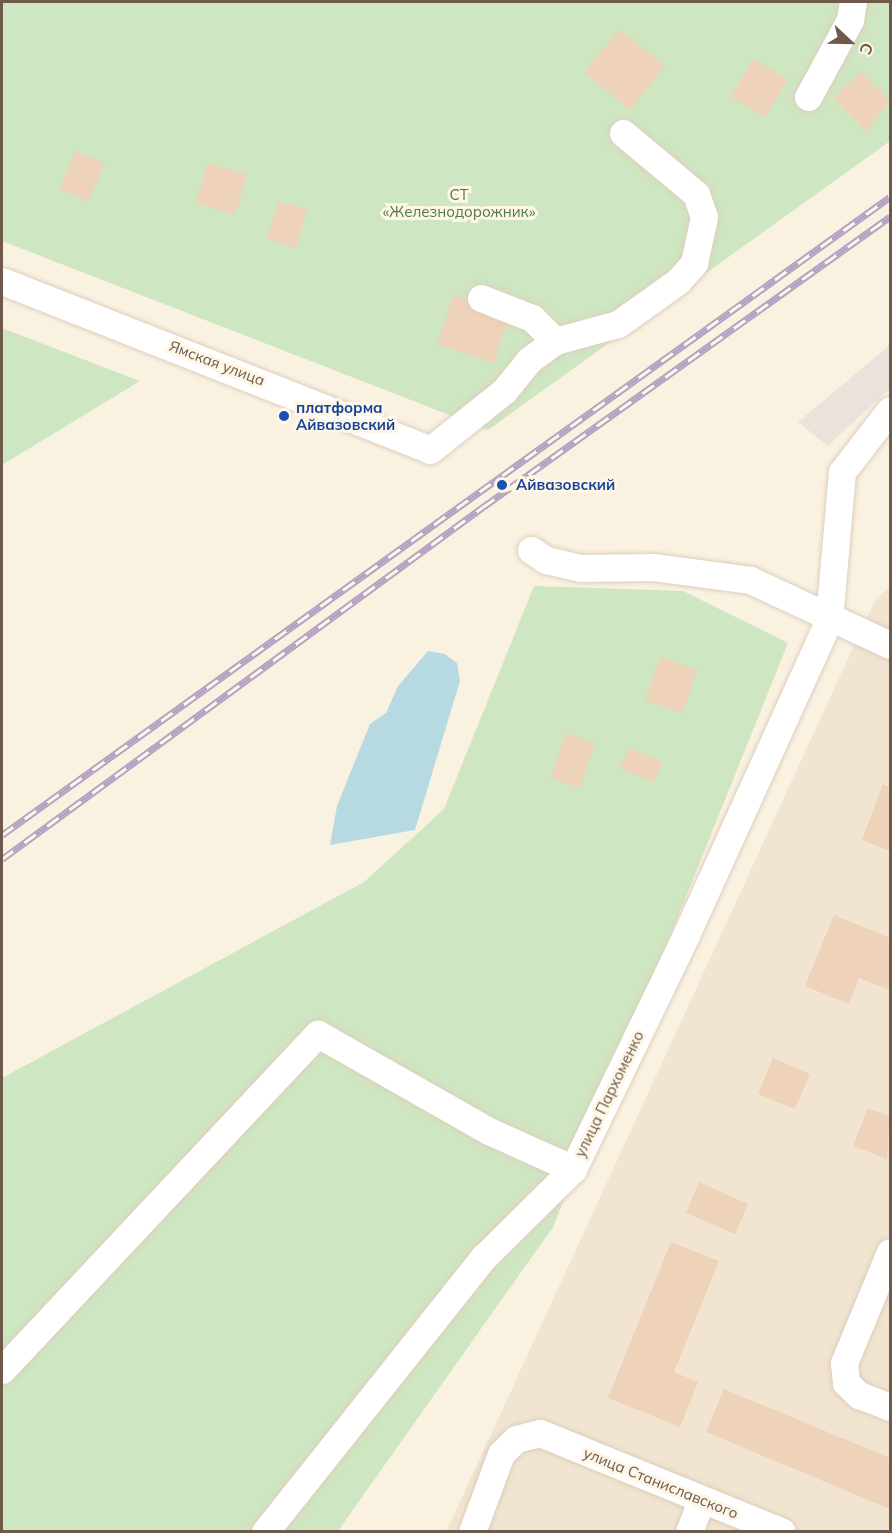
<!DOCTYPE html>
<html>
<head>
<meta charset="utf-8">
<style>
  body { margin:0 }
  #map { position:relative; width:892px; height:1533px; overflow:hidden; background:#faf2e1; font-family:Mulish,sans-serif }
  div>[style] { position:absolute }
  .residential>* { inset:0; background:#f1e4d0 }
  .industrial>* { inset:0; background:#e9e3dc }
  .green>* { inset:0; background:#cee6c1 }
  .water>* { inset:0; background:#b7d9e2 }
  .building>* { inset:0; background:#eed2ba }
  .roads { filter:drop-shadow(0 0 2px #decebd) drop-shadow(0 0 2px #decebd) }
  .minor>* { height:27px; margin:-13.5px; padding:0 13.5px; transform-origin:13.5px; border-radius:13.5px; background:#fff }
  .rail>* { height:7px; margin-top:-3.5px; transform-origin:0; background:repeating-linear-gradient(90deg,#fef6e6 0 14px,#b5a1c2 0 28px); box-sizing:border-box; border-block:2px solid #b5a1c2 }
  .dots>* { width:16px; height:16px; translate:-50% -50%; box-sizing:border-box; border:3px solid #fef6e6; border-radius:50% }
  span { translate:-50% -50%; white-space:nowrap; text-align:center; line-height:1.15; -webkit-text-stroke:6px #fef6e6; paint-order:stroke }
  .park-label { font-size:15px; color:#527a45 }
  .street-label { font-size:15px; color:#6f594a }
  .transit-label { font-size:15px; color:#164399; font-weight:700 }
  .left { translate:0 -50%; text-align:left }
  .frame { position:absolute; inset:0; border:3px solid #6f594a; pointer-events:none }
  .north { position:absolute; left:820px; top:12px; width:60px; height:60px; -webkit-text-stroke:4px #fef6e6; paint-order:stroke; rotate:112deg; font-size:16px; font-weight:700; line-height:24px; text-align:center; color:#6f594a }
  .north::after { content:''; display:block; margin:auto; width:21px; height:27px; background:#6f594a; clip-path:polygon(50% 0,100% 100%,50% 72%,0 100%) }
</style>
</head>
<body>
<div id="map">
  <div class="residential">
    <i style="clip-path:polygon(890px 587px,890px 1531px,446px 1532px,875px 600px)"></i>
  </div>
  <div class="industrial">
    <i style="clip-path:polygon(890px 345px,890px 388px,828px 446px,798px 422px)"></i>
  </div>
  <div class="green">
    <i style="clip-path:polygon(2px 2px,890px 2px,890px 141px,488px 430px,2px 241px)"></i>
    <i style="clip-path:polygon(2px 328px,140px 381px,2px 465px)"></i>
    <i style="clip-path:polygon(534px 586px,683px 591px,788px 643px,553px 1227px,338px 1531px,2px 1532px,2px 1078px,364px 882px,444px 809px)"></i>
  </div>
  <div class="water">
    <i style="clip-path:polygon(428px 651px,445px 654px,457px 663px,460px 681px,415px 830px,330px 845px,337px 806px,370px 724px,386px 713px,398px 686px)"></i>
  </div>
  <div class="building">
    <i style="clip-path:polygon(620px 29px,665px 66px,630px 110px,584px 72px)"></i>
    <i style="clip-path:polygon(753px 59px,788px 79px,766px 117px,731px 97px)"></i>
    <i style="clip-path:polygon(861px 71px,890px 102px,865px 131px,833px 98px)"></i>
    <i style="clip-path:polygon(76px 151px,105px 164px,88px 201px,59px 189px)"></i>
    <i style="clip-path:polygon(208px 163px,247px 175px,235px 215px,196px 203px)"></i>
    <i style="clip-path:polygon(279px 201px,307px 209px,296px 248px,267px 239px)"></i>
    <i style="clip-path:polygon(453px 295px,510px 314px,494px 363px,437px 345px)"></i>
    <i style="clip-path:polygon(660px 657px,697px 670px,683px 713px,645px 701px)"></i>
    <i style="clip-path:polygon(566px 733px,595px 743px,580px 788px,551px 778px)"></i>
    <i style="clip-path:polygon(629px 748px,663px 762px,654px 782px,620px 768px)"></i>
    <i style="clip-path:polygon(883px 784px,890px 787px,890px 851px,862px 840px)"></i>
    <i style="clip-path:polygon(834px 915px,890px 938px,890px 990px,859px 978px,849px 1004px,805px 986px)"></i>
    <i style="clip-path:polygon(773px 1058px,810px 1074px,795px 1109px,758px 1094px)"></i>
    <i style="clip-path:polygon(868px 1108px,890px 1116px,887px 1159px,853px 1146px)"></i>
    <i style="clip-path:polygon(699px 1182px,748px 1204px,735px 1234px,686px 1213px)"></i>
    <i style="clip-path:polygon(671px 1242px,719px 1261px,674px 1372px,698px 1382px,680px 1427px,608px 1398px)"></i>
    <i style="clip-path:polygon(724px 1389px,890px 1458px,890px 1509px,706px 1432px)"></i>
  </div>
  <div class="roads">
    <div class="minor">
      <i style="left:808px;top:97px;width:88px;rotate:-61.4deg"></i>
      <i style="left:850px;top:20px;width:18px;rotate:-81deg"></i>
      <i style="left:2px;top:281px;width:460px;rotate:21.5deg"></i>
      <i style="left:430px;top:450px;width:95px;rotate:-38.6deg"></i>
      <i style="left:504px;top:391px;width:40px;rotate:-51deg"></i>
      <i style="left:529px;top:360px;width:32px;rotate:-36deg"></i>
      <i style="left:555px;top:341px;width:65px;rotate:-15.1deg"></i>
      <i style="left:618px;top:324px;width:74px;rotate:-35.6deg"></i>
      <i style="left:678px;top:281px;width:24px;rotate:-48deg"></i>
      <i style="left:694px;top:263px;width:47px;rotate:-77.7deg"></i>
      <i style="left:704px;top:217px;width:24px;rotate:-109deg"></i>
      <i style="left:696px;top:194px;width:95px;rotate:-140.1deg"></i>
      <i style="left:481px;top:298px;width:55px;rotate:21.4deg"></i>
      <i style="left:532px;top:318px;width:33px;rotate:45deg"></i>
      <i style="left:531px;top:550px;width:18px;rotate:34deg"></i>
      <i style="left:546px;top:560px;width:35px;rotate:13deg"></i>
      <i style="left:580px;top:568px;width:73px;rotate:-0.8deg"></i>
      <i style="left:653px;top:567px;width:98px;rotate:7.6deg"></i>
      <i style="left:750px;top:580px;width:154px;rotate:24.9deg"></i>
      <i style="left:890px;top:1252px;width:120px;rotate:112.5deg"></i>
      <i style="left:844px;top:1363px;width:20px;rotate:84deg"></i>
      <i style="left:846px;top:1383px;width:18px;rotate:43deg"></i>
      <i style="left:859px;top:1395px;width:33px;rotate:21deg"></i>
      <i style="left:2px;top:1370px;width:461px;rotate:-46.8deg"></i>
      <i style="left:318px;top:1034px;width:197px;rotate:29.6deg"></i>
      <i style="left:489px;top:1131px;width:92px;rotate:24.3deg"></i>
      <i style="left:265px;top:1532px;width:352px;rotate:-51.5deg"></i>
      <i style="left:484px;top:1257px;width:125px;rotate:-44.7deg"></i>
      <i style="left:573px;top:1169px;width:260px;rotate:-64.2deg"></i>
      <i style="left:686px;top:935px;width:346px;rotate:-65.6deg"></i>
      <i style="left:829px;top:620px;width:149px;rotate:-85deg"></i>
      <i style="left:842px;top:472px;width:78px;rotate:-52.3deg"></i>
      <i style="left:472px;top:1532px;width:83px;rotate:-69.6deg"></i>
      <i style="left:501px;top:1454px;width:21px;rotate:-45deg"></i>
      <i style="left:516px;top:1439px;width:25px;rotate:-14deg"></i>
      <i style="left:540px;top:1433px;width:261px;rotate:22.2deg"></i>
      <i style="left:689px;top:1532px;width:34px;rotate:-69deg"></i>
    </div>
  </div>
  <div class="rail">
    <i style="left:2px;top:835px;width:1093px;rotate:-35.7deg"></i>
    <i style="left:2px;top:859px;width:596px;rotate:-36.2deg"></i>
    <i style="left:483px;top:507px;width:500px;rotate:-35.5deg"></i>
  </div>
  <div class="dots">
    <i style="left:284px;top:416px;background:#1a4fb4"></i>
    <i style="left:502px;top:485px;background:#1a4fb4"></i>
  </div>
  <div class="park-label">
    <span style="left:459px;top:203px">СТ<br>«Железнодорожник»</span>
  </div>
  <div class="street-label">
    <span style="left:217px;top:363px;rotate:21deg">Ямская улица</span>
    <span style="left:609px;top:1094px;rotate:-64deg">улица Пархоменко</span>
    <span style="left:661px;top:1483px;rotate:22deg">улица Станиславского</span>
  </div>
  <div class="transit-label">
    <span class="left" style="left:296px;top:416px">платформа<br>Айвазовский</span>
    <span class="left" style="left:516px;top:485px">Айвазовский</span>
  </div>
  <div class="frame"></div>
  <div class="north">С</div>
</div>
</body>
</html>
